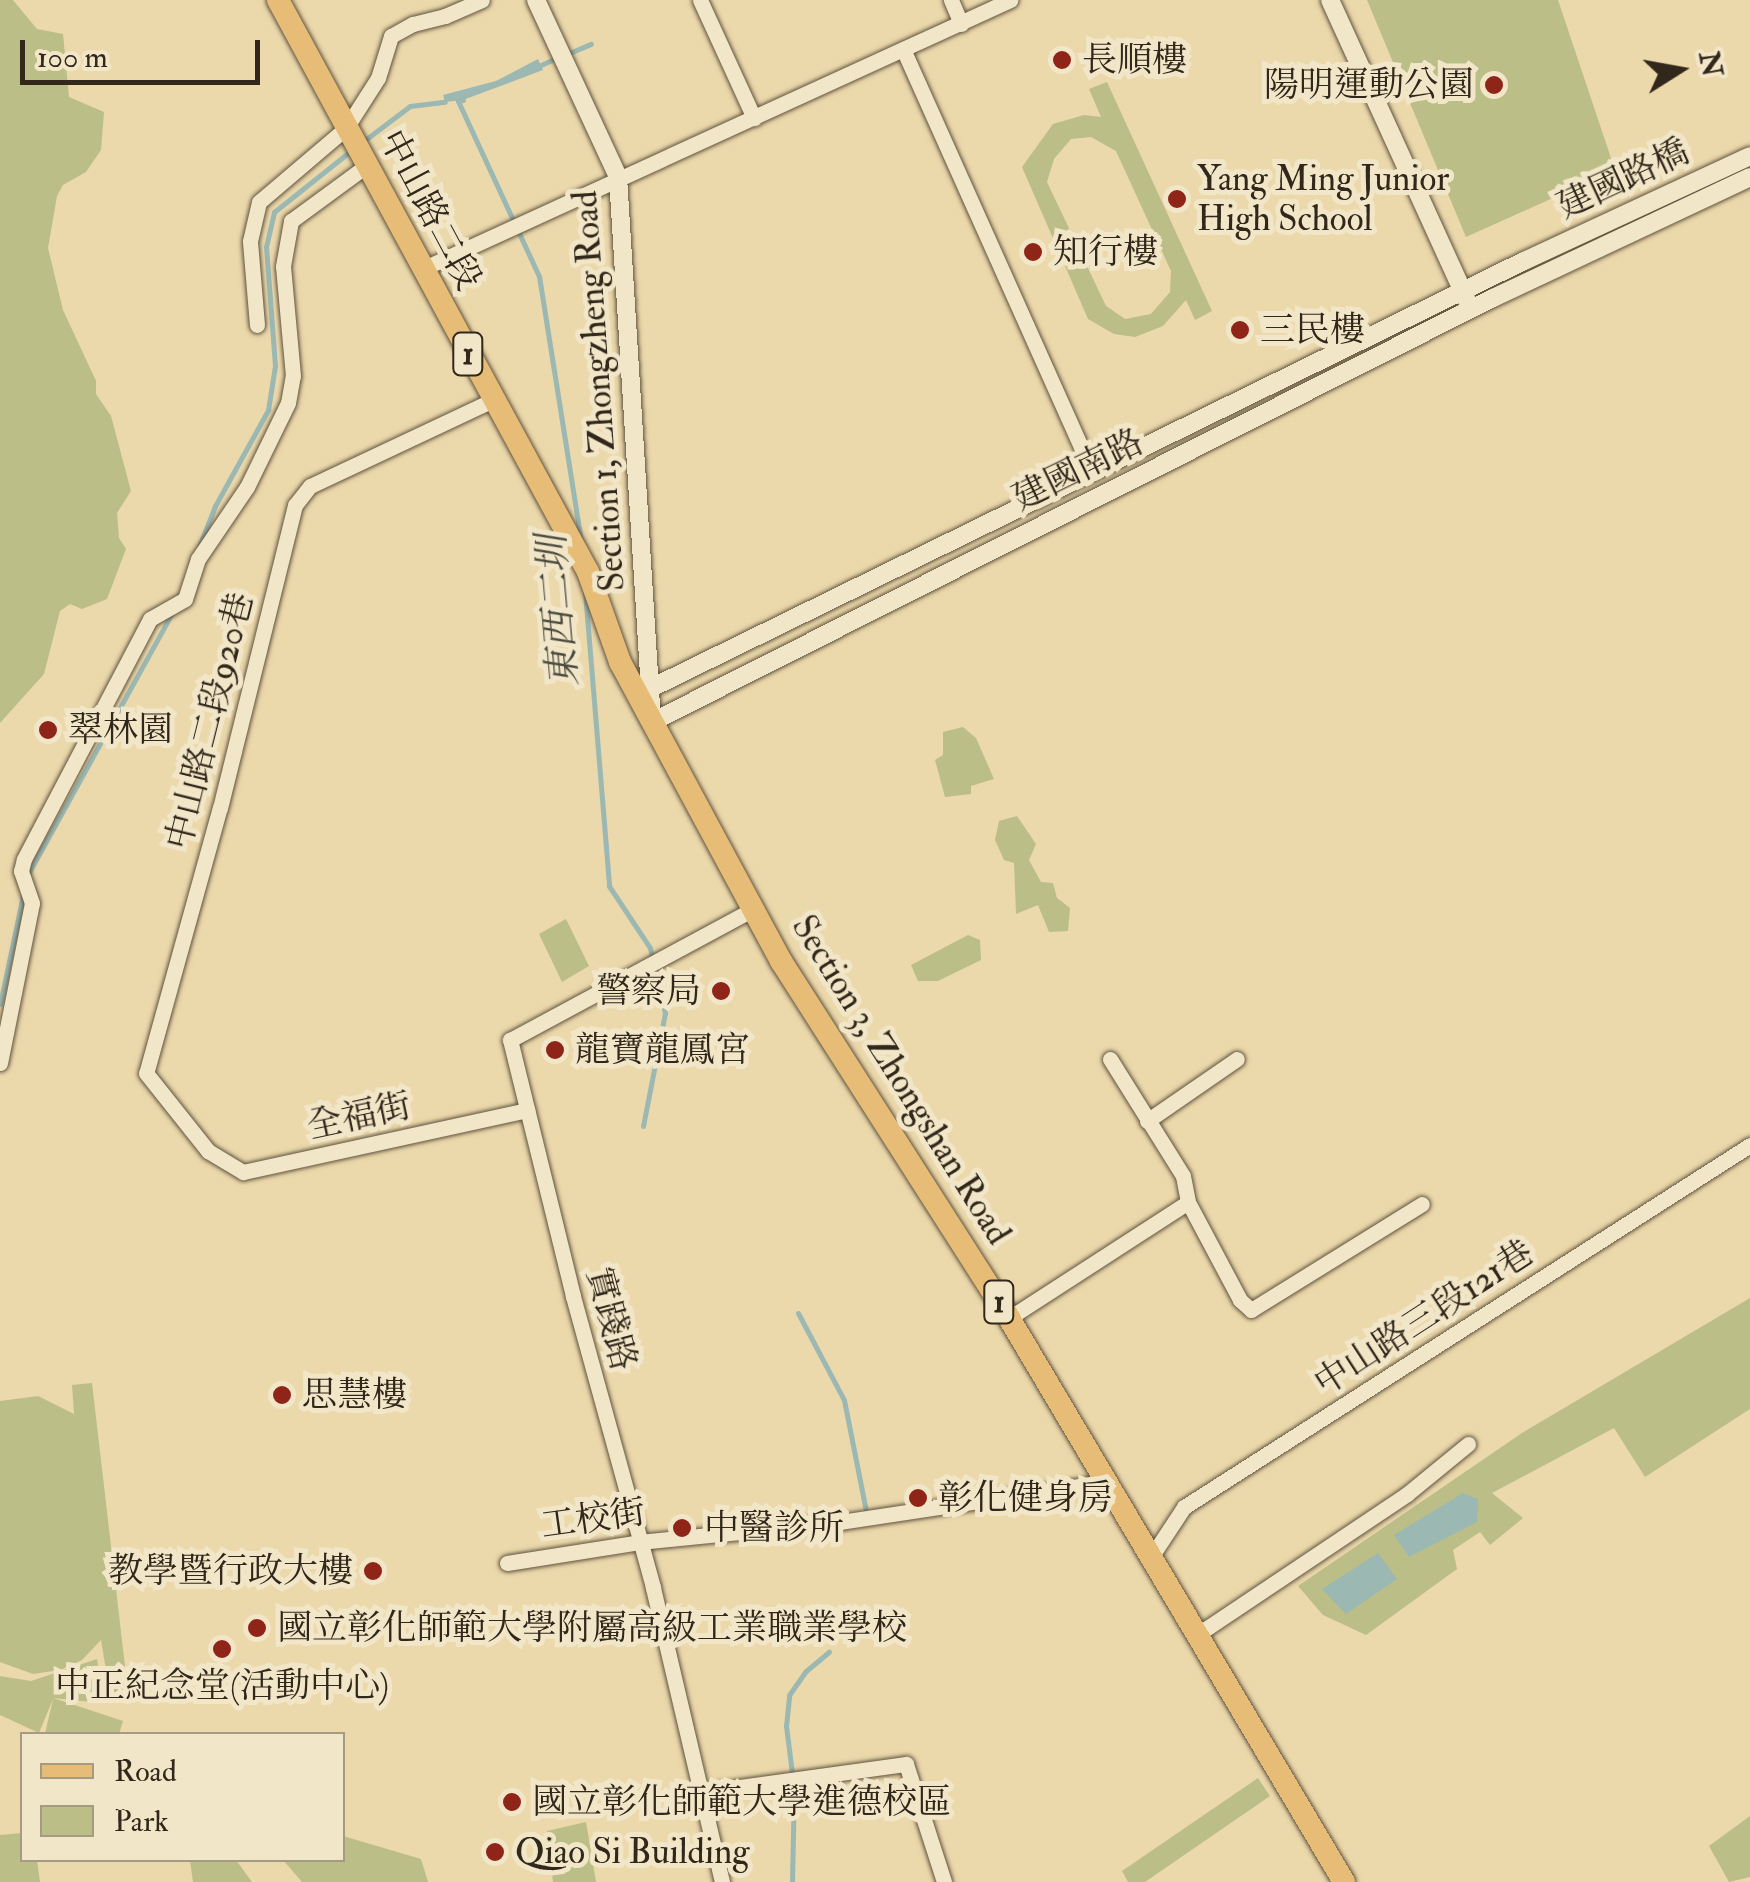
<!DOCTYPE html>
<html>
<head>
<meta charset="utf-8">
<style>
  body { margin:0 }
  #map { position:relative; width:1750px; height:1882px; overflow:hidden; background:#ebd8ab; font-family:"IM FELL Double Pica","Noto Serif TC",serif }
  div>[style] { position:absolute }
  .green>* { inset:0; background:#bbbe87 }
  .water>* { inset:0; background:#9bb8b2 }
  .stream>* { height:5px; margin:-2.5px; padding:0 2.5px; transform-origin:2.5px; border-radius:2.5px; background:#9bb8b2 }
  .roads { filter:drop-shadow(0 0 2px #60533e) drop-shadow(0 0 2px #60533e) }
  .minor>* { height:15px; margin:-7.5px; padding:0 7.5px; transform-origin:7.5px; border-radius:7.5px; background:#f2e6c8 }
  .tertiary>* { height:18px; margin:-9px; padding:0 9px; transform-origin:9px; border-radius:9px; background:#f2e6c8 }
  .primary>* { height:22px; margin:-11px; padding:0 11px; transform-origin:11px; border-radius:11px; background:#e6bc76 }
  .dots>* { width:28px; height:28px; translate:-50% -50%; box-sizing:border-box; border:5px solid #f2e6c8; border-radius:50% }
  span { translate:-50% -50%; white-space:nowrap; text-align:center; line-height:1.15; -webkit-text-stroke:10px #f2e6c8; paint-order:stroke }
  .shield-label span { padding:2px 8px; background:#f2e6c8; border:2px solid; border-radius:8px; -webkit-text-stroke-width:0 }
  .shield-label { font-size:32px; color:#31271a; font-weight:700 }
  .poi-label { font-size:35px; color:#31271a }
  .left { translate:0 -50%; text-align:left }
  .right { translate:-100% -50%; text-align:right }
  .street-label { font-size:35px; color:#31271a }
  .water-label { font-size:38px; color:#4c4b40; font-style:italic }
  .legend { position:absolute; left:20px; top:1732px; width:325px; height:130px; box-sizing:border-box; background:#f2e6c8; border:2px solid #a59a82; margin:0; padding:12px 18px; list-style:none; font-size:30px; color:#31271a }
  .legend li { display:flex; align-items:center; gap:20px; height:50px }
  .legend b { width:50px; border:2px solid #a59a82 }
  .north { position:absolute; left:1630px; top:20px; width:100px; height:100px; -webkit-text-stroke:8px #f2e6c8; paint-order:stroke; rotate:79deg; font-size:28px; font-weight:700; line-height:40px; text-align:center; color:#31271a }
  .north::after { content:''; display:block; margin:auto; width:35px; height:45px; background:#31271a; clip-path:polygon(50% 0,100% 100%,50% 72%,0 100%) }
  .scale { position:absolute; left:20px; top:40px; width:240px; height:45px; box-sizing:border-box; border:5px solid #31271a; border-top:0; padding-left:12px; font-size:30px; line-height:35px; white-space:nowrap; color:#31271a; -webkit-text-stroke:8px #f2e6c8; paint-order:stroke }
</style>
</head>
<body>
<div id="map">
  <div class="green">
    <i style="clip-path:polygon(0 0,13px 0,37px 29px,63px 34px,69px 97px,104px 112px,101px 150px,86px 172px,63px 185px,57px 196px,48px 248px,63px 310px,96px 381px,96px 394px,111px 416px,131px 491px,117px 513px,119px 538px,126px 549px,107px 599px,82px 609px,70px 604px,60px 611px,44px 674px,0 723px)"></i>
    <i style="clip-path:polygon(1367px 0,1558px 0,1615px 170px,1466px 237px)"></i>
    <i style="clip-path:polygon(evenodd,1107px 82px,1212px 311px,1195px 320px,1186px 300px,1163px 326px,1135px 337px,1114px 334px,1088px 319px,1022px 167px,1053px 124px,1084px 115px,1101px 117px,1089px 89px,1107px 82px,1091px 137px,1116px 151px,1171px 271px,1170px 292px,1151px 314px,1125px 319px,1106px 306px,1047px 182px,1054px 159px,1071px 139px,1091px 137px)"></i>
    <i style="clip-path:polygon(963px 727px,976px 738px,994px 779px,971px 786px,971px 794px,945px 797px,935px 760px,943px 755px,943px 732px)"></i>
    <i style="clip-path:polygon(1017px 816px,1036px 844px,1029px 860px,1041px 882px,1053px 883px,1057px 898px,1070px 908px,1068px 931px,1049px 932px,1038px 905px,1016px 914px,1014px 863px,1004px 860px,995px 840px,999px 821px)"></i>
    <i style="clip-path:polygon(566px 919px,589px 966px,562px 982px,539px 934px)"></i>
    <i style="clip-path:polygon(968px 935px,980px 940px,981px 960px,938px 981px,918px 981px,911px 965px)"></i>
    <i style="clip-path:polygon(1750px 1298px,1750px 1409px,1645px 1477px,1614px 1428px,1492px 1493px,1523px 1518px,1490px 1545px,1480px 1532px,1453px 1550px,1457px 1569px,1366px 1635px,1323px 1615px,1298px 1586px,1522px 1433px)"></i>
    <i style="clip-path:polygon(92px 1383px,128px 1692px,110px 1694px,101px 1640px,82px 1660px,60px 1670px,33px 1674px,0 1662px,0 1401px,38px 1396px,74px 1414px,72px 1385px)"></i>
    <i style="clip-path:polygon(97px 1659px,103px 1698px,92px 1702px,53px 1698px,123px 1721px,119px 1734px,45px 1734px,53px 1699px,39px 1733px,0 1715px,0 1676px,31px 1681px)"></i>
    <i style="clip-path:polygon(1258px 1778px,1270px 1796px,1145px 1882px,1128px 1882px,1122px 1871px)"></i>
    <i style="clip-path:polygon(1750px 1816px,1750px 1877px,1729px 1882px,1709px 1846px)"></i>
    <i style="clip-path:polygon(586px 1822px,596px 1882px,553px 1882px,547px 1831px)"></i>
    <i style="clip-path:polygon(22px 1833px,22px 1860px,37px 1860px,40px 1882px,0 1882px,0 1835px)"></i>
    <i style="clip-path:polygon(343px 1836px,421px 1859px,428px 1882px,302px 1882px,283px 1860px,342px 1860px)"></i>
    <i style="clip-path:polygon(190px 1860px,236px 1860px,252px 1882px,193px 1882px)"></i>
  </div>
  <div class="water">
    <i style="clip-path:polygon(538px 59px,543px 70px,463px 100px,445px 102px,443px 95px,496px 81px)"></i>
    <i style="clip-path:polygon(1463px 1493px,1478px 1499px,1477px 1522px,1409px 1557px,1394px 1535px)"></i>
    <i style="clip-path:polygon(1378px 1553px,1397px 1579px,1346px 1614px,1322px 1589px)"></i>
  </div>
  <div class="stream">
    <i style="left:567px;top:54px;width:26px;rotate:-23deg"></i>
    <i style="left:541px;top:65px;width:17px;rotate:-25deg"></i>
    <i style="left:463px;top:100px;width:5px;rotate:169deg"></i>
    <i style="left:458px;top:101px;width:193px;rotate:65.2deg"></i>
    <i style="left:539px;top:276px;width:268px;rotate:81deg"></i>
    <i style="left:361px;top:143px;width:61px;rotate:-37.1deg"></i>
    <i style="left:410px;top:106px;width:35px;rotate:-7deg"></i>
    <i style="left:199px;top:547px;width:44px;rotate:-68.7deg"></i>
    <i style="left:215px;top:506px;width:110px;rotate:-61.1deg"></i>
    <i style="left:268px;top:410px;width:45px;rotate:-81deg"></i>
    <i style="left:275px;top:366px;width:119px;rotate:-94.3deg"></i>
    <i style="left:266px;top:247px;width:36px;rotate:-77deg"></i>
    <i style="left:274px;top:212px;width:101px;rotate:-38.6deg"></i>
    <i style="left:585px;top:592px;width:295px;rotate:85.3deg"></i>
    <i style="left:609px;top:886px;width:74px;rotate:56.5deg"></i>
    <i style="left:650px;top:948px;width:67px;rotate:77deg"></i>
    <i style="left:665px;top:1013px;width:115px;rotate:101deg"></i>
    <i style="left:28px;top:874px;width:304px;rotate:-61.1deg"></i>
    <i style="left:0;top:1004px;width:111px;rotate:-78.1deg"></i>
    <i style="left:798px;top:1313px;width:98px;rotate:62.1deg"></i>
    <i style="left:844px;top:1400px;width:118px;rotate:78.8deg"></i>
    <i style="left:792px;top:1882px;width:93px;rotate:-88.8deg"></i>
    <i style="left:794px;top:1789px;width:64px;rotate:-97.2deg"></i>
    <i style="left:786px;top:1726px;width:31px;rotate:-84deg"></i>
    <i style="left:789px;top:1695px;width:29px;rotate:-55deg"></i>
    <i style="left:806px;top:1671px;width:30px;rotate:-40deg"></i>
  </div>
  <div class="roads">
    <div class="minor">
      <i style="left:700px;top:0;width:130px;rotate:65.4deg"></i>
      <i style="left:951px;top:0;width:26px;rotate:67deg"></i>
      <i style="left:903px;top:49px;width:463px;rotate:65.9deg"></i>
      <i style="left:422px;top:269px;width:647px;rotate:-24.58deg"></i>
      <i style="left:257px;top:325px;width:84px;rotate:-94.8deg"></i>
      <i style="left:250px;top:241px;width:40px;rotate:-77deg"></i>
      <i style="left:259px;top:202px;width:114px;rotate:-40.4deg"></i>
      <i style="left:346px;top:128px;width:59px;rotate:-57.4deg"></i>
      <i style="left:378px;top:78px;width:44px;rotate:-72.8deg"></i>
      <i style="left:391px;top:36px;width:25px;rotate:-29deg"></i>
      <i style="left:413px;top:24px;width:33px;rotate:-14deg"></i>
      <i style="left:445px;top:16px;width:40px;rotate:-23.4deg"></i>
      <i style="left:493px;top:400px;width:202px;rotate:154.8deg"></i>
      <i style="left:310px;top:486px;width:24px;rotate:128deg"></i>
      <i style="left:295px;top:505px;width:311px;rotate:103.9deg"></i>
      <i style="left:220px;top:807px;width:276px;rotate:105.5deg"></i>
      <i style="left:146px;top:1073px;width:100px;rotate:51.5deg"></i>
      <i style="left:208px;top:1151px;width:41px;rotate:31deg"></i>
      <i style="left:243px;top:1172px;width:291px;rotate:-12.3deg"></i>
      <i style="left:1110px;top:1059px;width:138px;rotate:58deg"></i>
      <i style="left:1183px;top:1176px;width:26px;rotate:79deg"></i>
      <i style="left:1188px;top:1202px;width:111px;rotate:62deg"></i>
      <i style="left:1240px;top:1300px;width:15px;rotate:42deg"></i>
      <i style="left:1251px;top:1310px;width:201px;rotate:-31.8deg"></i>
      <i style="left:0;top:1063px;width:163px;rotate:-78.7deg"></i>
      <i style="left:32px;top:903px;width:34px;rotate:-109deg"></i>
      <i style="left:21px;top:871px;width:12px;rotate:-76deg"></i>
      <i style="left:24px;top:859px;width:271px;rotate:-62.3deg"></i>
      <i style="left:150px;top:619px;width:40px;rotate:-29.7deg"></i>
      <i style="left:185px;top:599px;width:42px;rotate:-72deg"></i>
      <i style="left:198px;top:559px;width:87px;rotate:-55.8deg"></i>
      <i style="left:247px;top:487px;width:93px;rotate:-64deg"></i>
      <i style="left:288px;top:403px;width:27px;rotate:-80deg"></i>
      <i style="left:293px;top:376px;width:110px;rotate:-95.2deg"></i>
      <i style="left:283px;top:266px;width:46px;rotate:-79.9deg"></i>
      <i style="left:291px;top:221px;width:93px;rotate:-36.3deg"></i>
      <i style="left:1147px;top:1121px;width:109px;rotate:-34.6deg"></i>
      <i style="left:1009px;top:1318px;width:213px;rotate:-32.9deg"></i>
      <i style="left:1149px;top:1560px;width:64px;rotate:-56.6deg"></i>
      <i style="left:1184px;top:1507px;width:672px;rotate:-32.6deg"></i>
      <i style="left:507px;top:1563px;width:134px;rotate:-9deg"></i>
      <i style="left:639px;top:1542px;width:202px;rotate:-5.7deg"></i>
      <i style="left:840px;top:1522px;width:268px;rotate:-8.6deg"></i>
      <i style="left:1195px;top:1636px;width:255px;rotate:-33.8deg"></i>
      <i style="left:1407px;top:1494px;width:79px;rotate:-39.3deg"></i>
      <i style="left:704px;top:1792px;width:204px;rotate:-7.9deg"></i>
      <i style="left:906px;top:1764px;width:124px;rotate:72.1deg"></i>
      <i style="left:722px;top:1882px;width:303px;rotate:-103.2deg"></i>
      <i style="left:653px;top:1587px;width:302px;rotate:-105.4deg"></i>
      <i style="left:573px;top:1296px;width:264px;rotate:-103.8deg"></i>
      <i style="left:510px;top:1040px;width:276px;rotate:-28.3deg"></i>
    </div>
    <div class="tertiary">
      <i style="left:536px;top:0;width:195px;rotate:65.1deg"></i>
      <i style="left:618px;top:177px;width:546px;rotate:86.43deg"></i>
      <i style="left:652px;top:722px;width:942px;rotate:-26.76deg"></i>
      <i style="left:1493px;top:298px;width:284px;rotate:-25.2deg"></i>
      <i style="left:1330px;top:0;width:330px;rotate:65.5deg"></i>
      <i style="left:643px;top:692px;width:981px;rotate:-26.07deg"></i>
      <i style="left:1524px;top:261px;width:249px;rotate:-24.9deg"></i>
    </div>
    <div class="primary">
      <i style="left:278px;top:0;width:651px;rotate:61.54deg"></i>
      <i style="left:588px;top:572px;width:96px;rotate:70.4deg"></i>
      <i style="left:620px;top:662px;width:340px;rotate:61.7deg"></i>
      <i style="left:781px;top:961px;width:424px;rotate:57.4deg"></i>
      <i style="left:1009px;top:1318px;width:656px;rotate:59.29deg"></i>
    </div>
  </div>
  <div class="dots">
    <i style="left:1062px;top:60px;background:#8f2418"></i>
    <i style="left:1494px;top:85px;background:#8f2418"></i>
    <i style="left:1177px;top:199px;background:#8f2418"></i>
    <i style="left:1033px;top:252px;background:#8f2418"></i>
    <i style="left:1240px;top:330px;background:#8f2418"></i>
    <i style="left:48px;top:730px;background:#8f2418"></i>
    <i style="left:721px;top:991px;background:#8f2418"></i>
    <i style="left:555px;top:1050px;background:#8f2418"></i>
    <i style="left:282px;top:1395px;background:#8f2418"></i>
    <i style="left:918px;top:1498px;background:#8f2418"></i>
    <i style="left:682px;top:1528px;background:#8f2418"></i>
    <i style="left:373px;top:1571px;background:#8f2418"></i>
    <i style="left:257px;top:1628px;background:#8f2418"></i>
    <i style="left:222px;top:1649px;background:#8f2418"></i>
    <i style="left:512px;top:1802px;background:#8f2418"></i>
    <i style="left:495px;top:1852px;background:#8f2418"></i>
  </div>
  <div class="shield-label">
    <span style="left:468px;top:354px">1</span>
    <span style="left:999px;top:1302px">1</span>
  </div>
  <div class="poi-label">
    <span class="left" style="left:1082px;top:60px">長順樓</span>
    <span class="right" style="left:1474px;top:85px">陽明運動公園</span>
    <span class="left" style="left:1197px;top:199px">Yang Ming Junior<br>High School</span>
    <span class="left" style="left:1053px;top:252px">知行樓</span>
    <span class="left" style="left:1260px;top:330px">三民樓</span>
    <span class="left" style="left:68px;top:730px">翠林園</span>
    <span class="right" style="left:701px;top:991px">警察局</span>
    <span class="left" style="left:575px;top:1050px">龍寶龍鳳宮</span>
    <span class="left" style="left:302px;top:1395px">思慧樓</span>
    <span class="left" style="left:938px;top:1498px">彰化健身房</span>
    <span class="left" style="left:704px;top:1528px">中醫診所</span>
    <span class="right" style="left:353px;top:1571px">教學暨行政大樓</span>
    <span class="left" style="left:277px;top:1628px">國立彰化師範大學附屬高級工業職業學校</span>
    <span style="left:222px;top:1686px">中正紀念堂(活動中心)</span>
    <span class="left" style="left:532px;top:1802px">國立彰化師範大學進德校區</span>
    <span class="left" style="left:515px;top:1852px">Qiao Si Building</span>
  </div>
  <div class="street-label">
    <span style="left:1623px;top:179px;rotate:-25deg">建國路橋</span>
    <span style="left:430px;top:210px;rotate:62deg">中山路二段</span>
    <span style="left:599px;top:391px;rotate:-94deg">Section 1, Zhongzheng Road</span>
    <span style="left:1078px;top:470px;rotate:-26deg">建國南路</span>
    <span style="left:210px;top:721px;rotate:-76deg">中山路二段920巷</span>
    <span style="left:901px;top:1080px;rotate:58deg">Section 3, Zhongshan Road</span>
    <span style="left:359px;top:1116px;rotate:-12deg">全福街</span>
    <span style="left:1424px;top:1318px;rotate:-33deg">中山路三段121巷</span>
    <span style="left:611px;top:1319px;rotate:75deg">實踐路</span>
    <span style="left:593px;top:1519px;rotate:-8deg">工校街</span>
  </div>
  <div class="water-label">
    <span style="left:559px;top:611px;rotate:-95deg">東西二圳</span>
  </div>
  <ul class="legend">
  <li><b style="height:12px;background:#e6bc76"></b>Road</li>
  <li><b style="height:28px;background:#bbbe87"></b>Park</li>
  </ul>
  <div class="north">N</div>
  <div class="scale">100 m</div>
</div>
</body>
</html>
